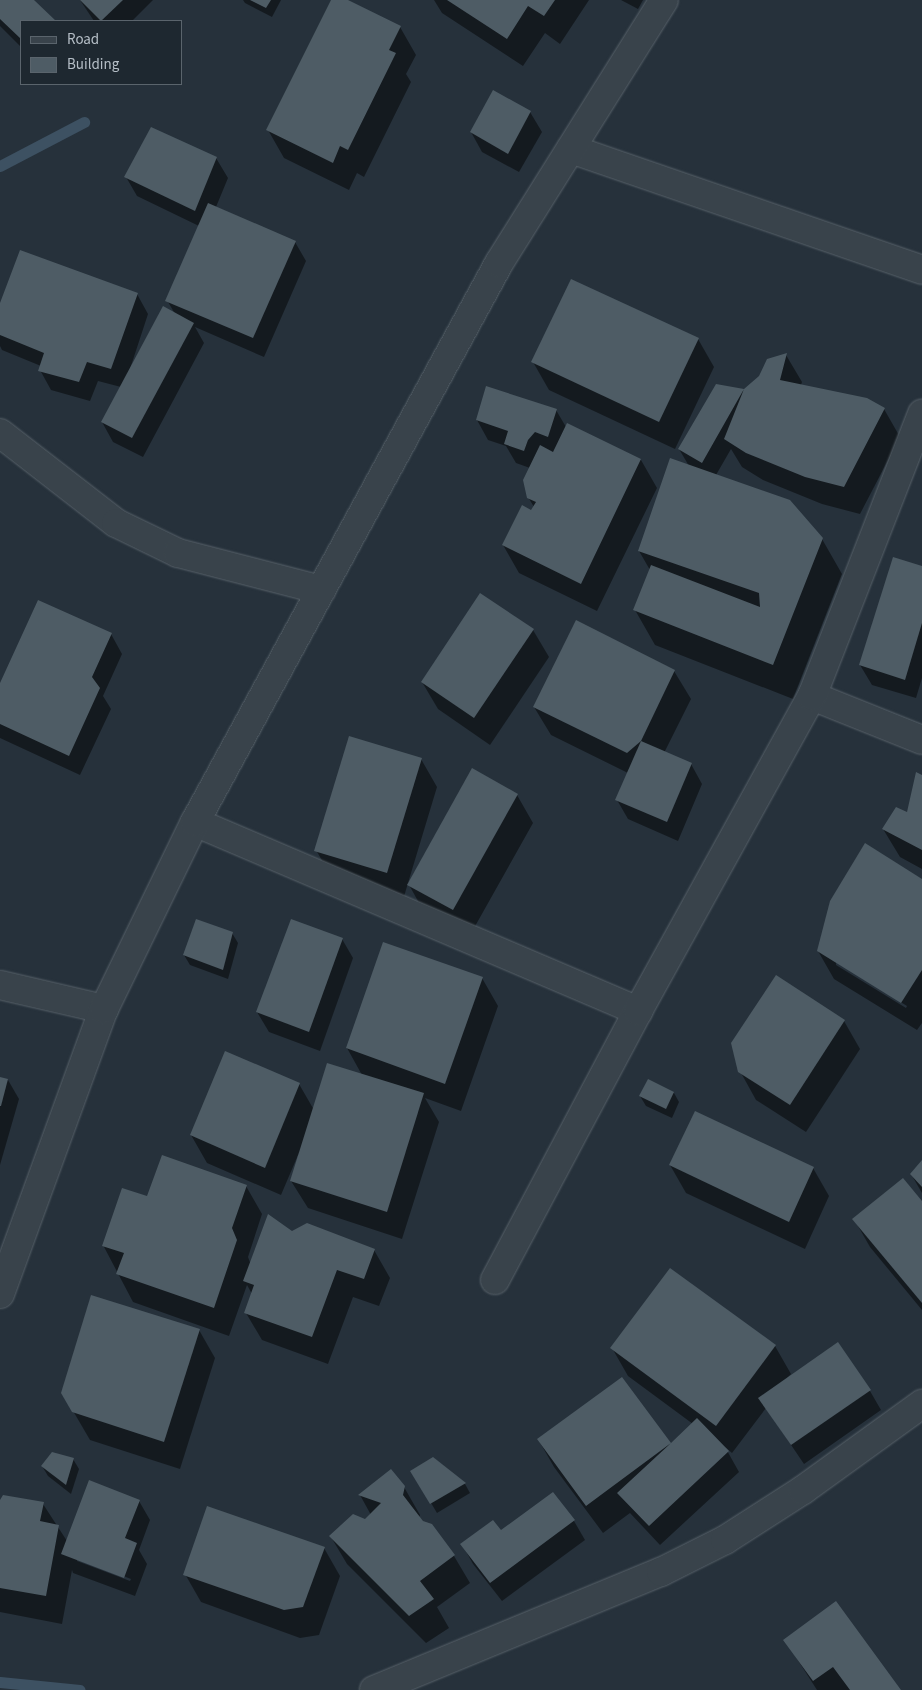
<!DOCTYPE html>
<html>
<head>
<meta charset="utf-8">
<style>
  body { margin:0 }
  #map { position:relative; width:922px; height:1690px; overflow:hidden; background:#26313b; font-family:"Source Sans 3",sans-serif }
  div>[style] { position:absolute }
  .shadow>* { inset:0; background:#0007 }
  .stream>* { height:11px; margin:-5.5px; padding:0 5.5px; transform-origin:5.5px; border-radius:5.5px; background:#3d5162 }
  .building>* { inset:0; background:#4e5c65 }
  .roads { filter:drop-shadow(0 0 1px #576169) drop-shadow(0 0 1px #576169) }
  .minor>* { height:28px; margin:-14px; padding:0 14px; transform-origin:14px; border-radius:14px; background:#39434b }
  span { translate:-50% -50%; white-space:nowrap; text-align:center; line-height:1.15; -webkit-text-stroke:4px #1e2830; paint-order:stroke }
  .legend { position:absolute; left:20px; top:20px; width:162px; height:65px; box-sizing:border-box; background:#1e2830; border:1px solid #5a646c; margin:0; padding:6px 9px; list-style:none; font-size:15px; color:#b5bec6 }
  .legend li { display:flex; align-items:center; gap:10px; height:25px }
  .legend b { width:25px; border:1px solid #5a646c }
</style>
</head>
<body>
<div id="map">
  <div class="shadow">
    <i style="clip-path:polygon(0 0,32px 0,54px 21px,21px 21px,21px 47px,0 26px)"></i>
    <i style="clip-path:polygon(80px 0,153px 0,132px 21px,94px 21px)"></i>
    <i style="clip-path:polygon(243px 0,281px 0,272px 17px,245px 3px)"></i>
    <i style="clip-path:polygon(332px 0,345px 0,400px 27px,416px 55px,406px 74px,411px 82px,364px 177px,357px 173px,349px 190px,284px 158px,268px 130px)"></i>
    <i style="clip-path:polygon(434px 0,589px 0,560px 44px,545px 33px,523px 66px,442px 13px)"></i>
    <i style="clip-path:polygon(621px 0,643px 0,638px 9px)"></i>
    <i style="clip-path:polygon(530px 112px,542px 132px,519px 172px,482px 152px,471px 132px)"></i>
    <i style="clip-path:polygon(216px 158px,228px 178px,216px 207px,295px 242px,306px 261px,264px 357px,195px 327px,204px 343px,143px 457px,113px 442px,102px 422px,121px 387px,98px 381px,90px 401px,51px 390px,40px 370px,41px 366px,2px 350px,0 346px,0 307px,137px 294px,148px 314px,129px 372px,175px 314px,167px 300px,199px 226px,137px 196px,126px 177px)"></i>
    <i style="clip-path:polygon(698px 339px,714px 367px,675px 449px,549px 390px,533px 362px)"></i>
    <i style="clip-path:polygon(786px 355px,802px 382px,801px 385px,884px 409px,900px 437px,860px 514px,822px 504px,763px 480px,742px 467px,731px 449px,716px 475px,822px 539px,842px 574px,793px 699px,655px 645px,635px 610px,650px 570px,639px 551px,689px 466px,679px 449px,716px 385px,744px 391px)"></i>
    <i style="clip-path:polygon(556px 410px,566px 427px,567px 425px,641px 460px,657px 488px,597px 611px,519px 573px,503px 545px,534px 507px,528px 497px,530px 468px,516px 463px,506px 446px,488px 440px,477px 420px)"></i>
    <i style="clip-path:polygon(922px 567px,922px 678px,916px 698px,872px 685px,860px 665px)"></i>
    <i style="clip-path:polygon(533px 630px,549px 657px,490px 745px,438px 709px,422px 682px)"></i>
    <i style="clip-path:polygon(111px 634px,122px 654px,103px 696px,111px 709px,80px 775px,0 738px,0 686px)"></i>
    <i style="clip-path:polygon(674px 671px,691px 699px,664px 753px,691px 764px,702px 784px,678px 841px,628px 819px,617px 800px,628px 773px,551px 735px,534px 707px)"></i>
    <i style="clip-path:polygon(421px 759px,437px 787px,408px 883px,517px 795px,533px 823px,469px 937px,424px 912px,408px 883px,403px 900px,332px 878px,316px 850px)"></i>
    <i style="clip-path:polygon(922px 776px,922px 869px,900px 857px,883px 829px,907px 813px)"></i>
    <i style="clip-path:polygon(evenodd,922px 880px,922px 1023px,917px 1030px,834px 979px,818px 951px,922px 880px,836px 962px,907px 1006px,906px 1008px,836px 965px,836px 962px)"></i>
    <i style="clip-path:polygon(232px 933px,238px 943px,228px 979px,190px 965px,184px 955px)"></i>
    <i style="clip-path:polygon(342px 939px,353px 958px,320px 1051px,269px 1032px,257px 1012px)"></i>
    <i style="clip-path:polygon(482px 978px,498px 1006px,461px 1111px,425px 1098px,439px 1122px,402px 1239px,308px 1208px,291px 1181px,299px 1155px,298px 1155px,281px 1195px,207px 1163px,191px 1135px,299px 1084px,314px 1110px,362px 1075px,347px 1048px)"></i>
    <i style="clip-path:polygon(844px 1021px,860px 1049px,806px 1132px,756px 1100px,740px 1071px)"></i>
    <i style="clip-path:polygon(0 1078px,8px 1080px,19px 1099px,0 1165px)"></i>
    <i style="clip-path:polygon(674px 1093px,679px 1102px,672px 1118px,646px 1106px,640px 1096px)"></i>
    <i style="clip-path:polygon(922px 1162px,922px 1193px,911px 1174px)"></i>
    <i style="clip-path:polygon(670px 1165px,813px 1168px,829px 1196px,805px 1249px,686px 1193px)"></i>
    <i style="clip-path:polygon(246px 1186px,262px 1214px,248px 1257px,251px 1265px,374px 1250px,390px 1278px,379px 1306px,353px 1297px,328px 1364px,262px 1340px,246px 1313px,252px 1294px,247px 1285px,229px 1336px,133px 1302px,103px 1245px,148px 1198px)"></i>
    <i style="clip-path:polygon(922px 1203px,922px 1310px,870px 1247px,854px 1219px)"></i>
    <i style="clip-path:polygon(199px 1330px,215px 1358px,180px 1469px,90px 1440px,62px 1392px)"></i>
    <i style="clip-path:polygon(775px 1346px,791px 1374px,787px 1378px,870px 1391px,881px 1410px,804px 1464px,766px 1408px,732px 1453px,725px 1447px,739px 1472px,660px 1545px,630px 1513px,603px 1533px,554px 1467px,538px 1439px,622px 1378px,670px 1445px,693px 1424px,628px 1376px,612px 1348px)"></i>
    <i style="clip-path:polygon(73px 1459px,79px 1469px,71px 1494px,48px 1476px,42px 1466px)"></i>
    <i style="clip-path:polygon(412px 1471px,465px 1484px,470px 1493px,437px 1513px)"></i>
    <i style="clip-path:polygon(404px 1487px,420px 1515px,419px 1518px,454px 1556px,470px 1583px,437px 1607px,449px 1628px,426px 1643px,347px 1564px,331px 1537px,365px 1521px,371px 1515px,360px 1495px)"></i>
    <i style="clip-path:polygon(evenodd,139px 1501px,150px 1520px,139px 1550px,147px 1564px,135px 1596px,73px 1573px,72px 1570px,62px 1624px,0 1612px,0 1502px,43px 1504px,67px 1541px,139px 1501px,77px 1558px,131px 1579px,130px 1581px,77px 1561px,77px 1558px)"></i>
    <i style="clip-path:polygon(574px 1521px,585px 1540px,502px 1601px,473px 1564px,462px 1544px,500px 1532px)"></i>
    <i style="clip-path:polygon(324px 1548px,340px 1576px,319px 1635px,300px 1638px,201px 1602px,185px 1574px)"></i>
    <i style="clip-path:polygon(785px 1640px,900px 1690px,817px 1690px)"></i>
  </div>
  <div class="stream">
    <i style="left:0;top:166px;width:95px;rotate:-27.6deg"></i>
    <i style="left:0;top:1682px;width:80px;rotate:5.7deg"></i>
  </div>
  <div class="building">
    <i style="clip-path:polygon(0 0,34px 0,56px 21px,21px 21px,21px 39px,0 19px)"></i>
    <i style="clip-path:polygon(80px 0,123px 0,101px 21px)"></i>
    <i style="clip-path:polygon(250px 0,271px 0,266px 8px)"></i>
    <i style="clip-path:polygon(331px 0,348px 0,401px 26px,389px 50px,396px 53px,348px 150px,340px 146px,333px 163px,266px 130px)"></i>
    <i style="clip-path:polygon(447px 0,555px 0,544px 16px,528px 6px,507px 39px)"></i>
    <i style="clip-path:polygon(493px 90px,531px 111px,508px 154px,470px 132px)"></i>
    <i style="clip-path:polygon(151px 127px,217px 157px,195px 211px,124px 177px)"></i>
    <i style="clip-path:polygon(208px 203px,296px 241px,253px 338px,165px 301px)"></i>
    <i style="clip-path:polygon(20px 250px,138px 293px,111px 369px,87px 362px,79px 382px,38px 371px,44px 353px,0 335px,0 303px)"></i>
    <i style="clip-path:polygon(571px 279px,699px 338px,659px 422px,531px 362px)"></i>
    <i style="clip-path:polygon(163px 306px,194px 323px,132px 438px,101px 422px)"></i>
    <i style="clip-path:polygon(787px 353px,780px 380px,867px 398px,885px 408px,844px 487px,805px 477px,746px 453px,724px 439px,744px 389px,702px 463px,678px 449px,716px 384px,744px 389px,759px 376px,767px 359px)"></i>
    <i style="clip-path:polygon(486px 386px,557px 409px,548px 437px,535px 432px,528px 440px,524px 451px,504px 444px,508px 431px,476px 420px)"></i>
    <i style="clip-path:polygon(567px 423px,641px 459px,581px 584px,502px 545px,522px 505px,531px 510px,536px 502px,527px 498px,523px 480px,540px 445px,553px 452px)"></i>
    <i style="clip-path:polygon(670px 458px,790px 500px,823px 538px,773px 665px,633px 610px,651px 565px,760px 607px,759px 593px,638px 551px)"></i>
    <i style="clip-path:polygon(893px 557px,922px 566px,922px 623px,905px 680px,859px 665px)"></i>
    <i style="clip-path:polygon(480px 593px,534px 629px,474px 718px,421px 682px)"></i>
    <i style="clip-path:polygon(38px 600px,112px 633px,92px 677px,100px 688px,69px 756px,0 724px,0 683px)"></i>
    <i style="clip-path:polygon(576px 620px,675px 670px,641px 741px,627px 753px,533px 707px)"></i>
    <i style="clip-path:polygon(349px 736px,422px 758px,387px 873px,314px 851px)"></i>
    <i style="clip-path:polygon(641px 741px,692px 763px,667px 822px,615px 800px)"></i>
    <i style="clip-path:polygon(472px 768px,518px 794px,453px 910px,407px 885px)"></i>
    <i style="clip-path:polygon(916px 772px,922px 775px,922px 850px,882px 829px,896px 807px,907px 812px)"></i>
    <i style="clip-path:polygon(865px 843px,922px 879px,922px 970px,901px 1003px,817px 951px,830px 901px)"></i>
    <i style="clip-path:polygon(196px 919px,233px 932px,223px 970px,183px 955px)"></i>
    <i style="clip-path:polygon(291px 919px,343px 938px,309px 1032px,256px 1012px)"></i>
    <i style="clip-path:polygon(383px 942px,483px 977px,445px 1084px,346px 1048px)"></i>
    <i style="clip-path:polygon(776px 975px,845px 1020px,790px 1105px,738px 1072px,731px 1043px)"></i>
    <i style="clip-path:polygon(225px 1051px,300px 1083px,265px 1168px,190px 1135px)"></i>
    <i style="clip-path:polygon(327px 1063px,424px 1093px,387px 1212px,290px 1181px)"></i>
    <i style="clip-path:polygon(0 1077px,8px 1079px,1px 1106px,0 1106px)"></i>
    <i style="clip-path:polygon(648px 1079px,674px 1092px,666px 1109px,639px 1096px)"></i>
    <i style="clip-path:polygon(695px 1111px,814px 1167px,789px 1222px,669px 1165px)"></i>
    <i style="clip-path:polygon(162px 1155px,247px 1185px,232px 1228px,237px 1240px,214px 1308px,116px 1274px,124px 1253px,102px 1246px,122px 1188px,147px 1196px)"></i>
    <i style="clip-path:polygon(922px 1160px,922px 1187px,910px 1174px)"></i>
    <i style="clip-path:polygon(903px 1178px,922px 1201px,922px 1303px,852px 1219px)"></i>
    <i style="clip-path:polygon(268px 1214px,292px 1231px,307px 1223px,375px 1249px,364px 1279px,337px 1270px,312px 1337px,244px 1313px,254px 1285px,243px 1281px)"></i>
    <i style="clip-path:polygon(670px 1268px,776px 1345px,716px 1426px,610px 1348px)"></i>
    <i style="clip-path:polygon(91px 1295px,200px 1329px,164px 1442px,72px 1412px,61px 1393px)"></i>
    <i style="clip-path:polygon(838px 1342px,871px 1390px,791px 1445px,758px 1398px)"></i>
    <i style="clip-path:polygon(622px 1377px,671px 1443px,697px 1418px,729px 1451px,649px 1526px,617px 1493px,671px 1443px,586px 1506px,537px 1439px)"></i>
    <i style="clip-path:polygon(52px 1452px,74px 1458px,66px 1485px,41px 1466px)"></i>
    <i style="clip-path:polygon(433px 1457px,466px 1483px,430px 1504px,410px 1471px)"></i>
    <i style="clip-path:polygon(391px 1469px,405px 1486px,403px 1495px,423px 1521px,432px 1524px,455px 1555px,420px 1581px,434px 1599px,409px 1616px,329px 1536px,353px 1514px,365px 1519px,381px 1503px,358px 1495px)"></i>
    <i style="clip-path:polygon(89px 1480px,140px 1500px,125px 1538px,137px 1543px,124px 1578px,61px 1554px)"></i>
    <i style="clip-path:polygon(553px 1492px,575px 1520px,490px 1583px,460px 1544px,493px 1520px,501px 1530px)"></i>
    <i style="clip-path:polygon(3px 1495px,44px 1502px,40px 1521px,59px 1525px,46px 1596px,0 1588px,0 1500px)"></i>
    <i style="clip-path:polygon(207px 1506px,325px 1547px,303px 1607px,284px 1610px,183px 1575px)"></i>
    <i style="clip-path:polygon(836px 1601px,901px 1690px,850px 1690px,833px 1667px,813px 1681px,783px 1640px)"></i>
  </div>
  <div class="roads">
    <div class="minor">
      <i style="left:571px;top:149px;width:371px;rotate:19deg"></i>
      <i style="left:0;top:433px;width:147px;rotate:37.8deg"></i>
      <i style="left:116px;top:523px;width:69px;rotate:25.8deg"></i>
      <i style="left:178px;top:553px;width:148px;rotate:14.5deg"></i>
      <i style="left:812px;top:696px;width:118px;rotate:21.8deg"></i>
      <i style="left:195px;top:822px;width:482px;rotate:23.1deg"></i>
      <i style="left:0;top:985px;width:107px;rotate:13deg"></i>
      <i style="left:495px;top:1280px;width:305px;rotate:-62deg"></i>
      <i style="left:638px;top:1011px;width:360px;rotate:-61.1deg"></i>
      <i style="left:812px;top:696px;width:303px;rotate:-68.7deg"></i>
      <i style="left:0;top:1294px;width:303px;rotate:-70deg"></i>
      <i style="left:104px;top:1009px;width:208px;rotate:-64.1deg"></i>
      <i style="left:195px;top:822px;width:636px;rotate:-61.46deg"></i>
      <i style="left:499px;top:263px;width:310px;rotate:-57.9deg"></i>
      <i style="left:374px;top:1690px;width:310px;rotate:-22.4deg"></i>
      <i style="left:661px;top:1572px;width:72px;rotate:-26.6deg"></i>
      <i style="left:725px;top:1540px;width:93px;rotate:-32.7deg"></i>
      <i style="left:803px;top:1490px;width:147px;rotate:-35.9deg"></i>
    </div>
  </div>
  <ul class="legend">
  <li><b style="height:6px;background:#39434b"></b>Road</li>
  <li><b style="height:14px;background:#4e5c65"></b>Building</li>
  </ul>
</div>
</body>
</html>
